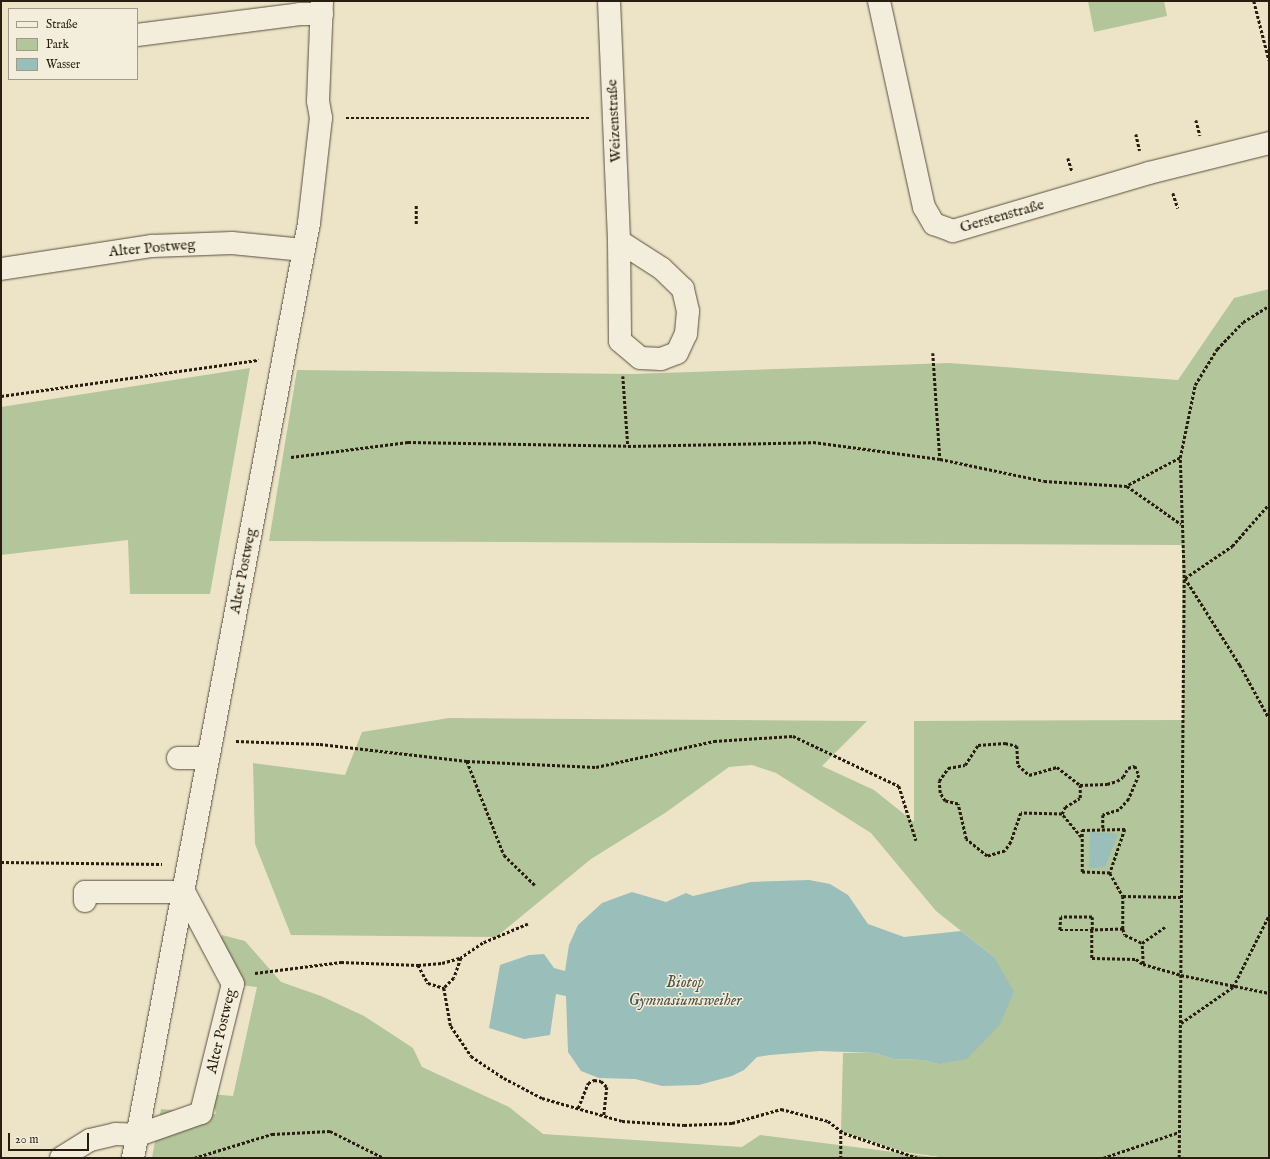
<!DOCTYPE html>
<html>
<head>
<meta charset="utf-8">
<style>
  body { margin:0 }
  #map { position:relative; width:1270px; height:1159px; overflow:hidden; background:#ede4c8; font-family:"IM FELL English",serif }
  div>[style] { position:absolute }
  .green>* { inset:0; background:#b3c59a }
  .water>* { inset:0; background:#9abeba }
  .path>* { height:2.5px; margin-top:-1.25px; transform-origin:0; background:repeating-linear-gradient(90deg,#281d0e 0 3px,transparent 0 5px) }
  .roads { filter:drop-shadow(0 0 1px #594f3c) drop-shadow(0 0 1px #594f3c) }
  .minor>* { height:22px; margin:-11px; padding:0 11px; transform-origin:11px; border-radius:11px; background:#f3eddb }
  span { translate:-50% -50%; white-space:nowrap; text-align:center; line-height:1.15; -webkit-text-stroke:3px #f3eddb; paint-order:stroke }
  .street-label { font-size:15px; color:#281d0e }
  .water-label { font-size:16px; color:#50554a; font-style:italic }
  .frame { position:absolute; inset:0; border:2px solid #281d0e; pointer-events:none }
  .legend { position:absolute; left:8px; top:8px; width:130px; height:72px; box-sizing:border-box; background:#f3eddb; border:1px solid #a29a89; margin:0; padding:5px 7px; list-style:none; font-size:12px; color:#281d0e }
  .legend li { display:flex; align-items:center; gap:8px; height:20px }
  .legend b { width:20px; border:1px solid #a29a89 }
  .scale { position:absolute; left:8px; top:1133px; width:81px; height:18px; box-sizing:border-box; border:2px solid #281d0e; border-top:0; padding-left:5px; font-size:12px; line-height:14px; white-space:nowrap; color:#281d0e; -webkit-text-stroke:3px #f3eddb; paint-order:stroke }
</style>
</head>
<body>
<div id="map">
  <div class="green">
    <i style="clip-path:polygon(1088px 1px,1164px 1px,1167px 16px,1094px 32px)"></i>
    <i style="clip-path:polygon(1269px 289px,1269px 1158px,947px 1158px,904px 1152px,841px 1131px,843px 1053px,875px 1053px,894px 1059px,923px 1060px,938px 1064px,994px 957px,936px 911px,871px 833px,776px 773px,752px 765px,729px 767px,665px 813px,591px 859px,496px 937px,291px 935px,255px 844px,253px 763px,345px 775px,362px 732px,449px 718px,867px 721px,822px 766px,874px 790px,914px 822px,914px 721px,1183px 720px,1182px 545px,269px 541px,297px 370px,633px 374px,949px 363px,1178px 380px,1234px 298px)"></i>
    <i style="clip-path:polygon(250px 368px,210px 594px,130px 594px,128px 540px,1px 555px,1px 407px)"></i>
    <i style="clip-path:polygon(222px 935px,245px 941px,281px 982px,321px 996px,364px 1016px,413px 1048px,422px 1067px,509px 1107px,543px 1134px,742px 1147px,760px 1135px,941px 1158px,152px 1158px,161px 1109px,216px 1114px,210px 1094px,233px 1096px,257px 987px,233px 984px,214px 949px)"></i>
  </div>
  <div class="water">
    <i style="clip-path:polygon(1090px 832px,1118px 834px,1105px 867px,1089px 868px)"></i>
    <i style="clip-path:polygon(809px 880px,830px 884px,848px 895px,868px 924px,904px 937px,961px 931px,994px 957px,1014px 992px,999px 1026px,967px 1059px,938px 1064px,923px 1060px,894px 1059px,875px 1053px,820px 1051px,770px 1055px,757px 1057px,744px 1070px,732px 1076px,699px 1085px,662px 1086px,635px 1079px,599px 1078px,581px 1071px,568px 1052px,566px 996px,556px 994px,550px 1035px,524px 1039px,489px 1028px,500px 965px,529px 955px,544px 954px,554px 968px,565px 971px,569px 945px,578px 925px,602px 903px,632px 892px,666px 902px,686px 893px,693px 896px,751px 882px)"></i>
  </div>
  <div class="path">
    <i style="left:1254px;top:1px;width:61px;rotate:75.7deg"></i>
    <i style="left:346px;top:118px;width:243px"></i>
    <i style="left:1196px;top:120px;width:16px;rotate:75deg"></i>
    <i style="left:1136px;top:134px;width:17px;rotate:77deg"></i>
    <i style="left:1068px;top:158px;width:14px;rotate:73deg"></i>
    <i style="left:1173px;top:193px;width:16px;rotate:72deg"></i>
    <i style="left:416px;top:224px;width:20px;rotate:-90deg"></i>
    <i style="left:933px;top:353px;width:106px;rotate:86.2deg"></i>
    <i style="left:623px;top:376px;width:70px;rotate:85.9deg"></i>
    <i style="left:1px;top:396px;width:260px;rotate:-8deg"></i>
    <i style="left:291px;top:457px;width:118px;rotate:-7.3deg"></i>
    <i style="left:408px;top:442px;width:220px;rotate:1deg"></i>
    <i style="left:628px;top:446px;width:185px;rotate:-1.2deg"></i>
    <i style="left:813px;top:442px;width:128px;rotate:7.6deg"></i>
    <i style="left:940px;top:459px;width:106px;rotate:11.9deg"></i>
    <i style="left:1044px;top:481px;width:83px;rotate:3.4deg"></i>
    <i style="left:1180px;top:458px;width:60px;rotate:152.2deg"></i>
    <i style="left:1127px;top:486px;width:66px;rotate:35.1deg"></i>
    <i style="left:1185px;top:578px;width:103px;rotate:57.7deg"></i>
    <i style="left:1240px;top:665px;width:60px;rotate:61.3deg"></i>
    <i style="left:1185px;top:578px;width:57px;rotate:-34.2deg"></i>
    <i style="left:1232px;top:546px;width:56px;rotate:-48.6deg"></i>
    <i style="left:236px;top:741px;width:84px;rotate:2deg"></i>
    <i style="left:320px;top:744px;width:148px;rotate:6.6deg"></i>
    <i style="left:467px;top:761px;width:129px;rotate:2.7deg"></i>
    <i style="left:596px;top:767px;width:121px;rotate:-12.4deg"></i>
    <i style="left:714px;top:741px;width:79px;rotate:-3.6deg"></i>
    <i style="left:793px;top:736px;width:117px;rotate:25.3deg"></i>
    <i style="left:899px;top:786px;width:57px;rotate:72.5deg"></i>
    <i style="left:467px;top:761px;width:101px;rotate:68.5deg"></i>
    <i style="left:504px;top:855px;width:43px;rotate:44.1deg"></i>
    <i style="left:1062px;top:814px;width:8px;rotate:-67deg"></i>
    <i style="left:1065px;top:807px;width:17px;rotate:-31deg"></i>
    <i style="left:1080px;top:798px;width:13px;rotate:-90deg"></i>
    <i style="left:1081px;top:837px;width:30px;rotate:-130deg"></i>
    <i style="left:1062px;top:814px;width:41px;rotate:-178.6deg"></i>
    <i style="left:1021px;top:813px;width:31px;rotate:109deg"></i>
    <i style="left:1011px;top:842px;width:11px;rotate:124deg"></i>
    <i style="left:1005px;top:851px;width:19px;rotate:164deg"></i>
    <i style="left:987px;top:856px;width:27px;rotate:-141deg"></i>
    <i style="left:966px;top:839px;width:36px;rotate:-103deg"></i>
    <i style="left:958px;top:804px;width:13px;rotate:-167deg"></i>
    <i style="left:945px;top:801px;width:9px;rotate:-122deg"></i>
    <i style="left:940px;top:793px;width:12px;rotate:-95deg"></i>
    <i style="left:939px;top:781px;width:16px;rotate:-55deg"></i>
    <i style="left:948px;top:768px;width:17px;rotate:-10deg"></i>
    <i style="left:965px;top:765px;width:24px;rotate:-57deg"></i>
    <i style="left:978px;top:745px;width:27px;rotate:-4deg"></i>
    <i style="left:1005px;top:743px;width:12px;rotate:14deg"></i>
    <i style="left:1017px;top:746px;width:19px;rotate:87deg"></i>
    <i style="left:1018px;top:765px;width:15px;rotate:42deg"></i>
    <i style="left:1029px;top:775px;width:29px;rotate:-16deg"></i>
    <i style="left:1057px;top:767px;width:29px;rotate:38deg"></i>
    <i style="left:1080px;top:785px;width:27px;rotate:-2deg"></i>
    <i style="left:1107px;top:784px;width:10px;rotate:-17deg"></i>
    <i style="left:1117px;top:781px;width:7px;rotate:-34deg"></i>
    <i style="left:1123px;top:777px;width:10px;rotate:-61deg"></i>
    <i style="left:1128px;top:768px;width:7px;rotate:-16deg"></i>
    <i style="left:1135px;top:766px;width:10px;rotate:66deg"></i>
    <i style="left:1139px;top:775px;width:26px;rotate:113deg"></i>
    <i style="left:1129px;top:799px;width:15px;rotate:132deg"></i>
    <i style="left:1119px;top:810px;width:17px;rotate:163deg"></i>
    <i style="left:1103px;top:815px;width:15px;rotate:90deg"></i>
    <i style="left:1px;top:862px;width:161px;rotate:0.7deg"></i>
    <i style="left:1110px;top:873px;width:28px;rotate:-178deg"></i>
    <i style="left:1082px;top:872px;width:42px;rotate:-90deg"></i>
    <i style="left:1082px;top:830px;width:43px;rotate:-1.3deg"></i>
    <i style="left:1125px;top:829px;width:46px;rotate:108.8deg"></i>
    <i style="left:1110px;top:873px;width:26px;rotate:61deg"></i>
    <i style="left:1123px;top:896px;width:59px;rotate:1deg"></i>
    <i style="left:1123px;top:896px;width:33px;rotate:90deg"></i>
    <i style="left:1123px;top:929px;width:31px;rotate:178deg"></i>
    <i style="left:1092px;top:930px;width:13px;rotate:-90deg"></i>
    <i style="left:1092px;top:917px;width:31px;rotate:180deg"></i>
    <i style="left:1061px;top:917px;width:13px;rotate:94deg"></i>
    <i style="left:1060px;top:930px;width:32px"></i>
    <i style="left:1092px;top:930px;width:28px;rotate:90deg"></i>
    <i style="left:1092px;top:958px;width:44px;rotate:1.3deg"></i>
    <i style="left:1136px;top:959px;width:9px;rotate:36deg"></i>
    <i style="left:1143px;top:964px;width:40px;rotate:16deg"></i>
    <i style="left:1181px;top:975px;width:90px;rotate:11.6deg"></i>
    <i style="left:528px;top:924px;width:49px;rotate:157.1deg"></i>
    <i style="left:483px;top:943px;width:27px;rotate:146deg"></i>
    <i style="left:461px;top:958px;width:21px;rotate:109deg"></i>
    <i style="left:454px;top:978px;width:14px;rotate:135deg"></i>
    <i style="left:444px;top:988px;width:39px;rotate:80deg"></i>
    <i style="left:451px;top:1026px;width:36px;rotate:56deg"></i>
    <i style="left:471px;top:1056px;width:40px;rotate:34deg"></i>
    <i style="left:504px;top:1078px;width:43px;rotate:27.8deg"></i>
    <i style="left:542px;top:1098px;width:83px;rotate:16deg"></i>
    <i style="left:622px;top:1121px;width:62px;rotate:3.7deg"></i>
    <i style="left:684px;top:1125px;width:48px;rotate:-2.4deg"></i>
    <i style="left:732px;top:1123px;width:51px;rotate:-15.9deg"></i>
    <i style="left:781px;top:1109px;width:49px;rotate:14.3deg"></i>
    <i style="left:828px;top:1121px;width:20px;rotate:37deg"></i>
    <i style="left:844px;top:1133px;width:78px;rotate:18.7deg"></i>
    <i style="left:1123px;top:929px;width:6px;rotate:72deg"></i>
    <i style="left:1125px;top:935px;width:19px;rotate:25deg"></i>
    <i style="left:1143px;top:964px;width:21px;rotate:-93deg"></i>
    <i style="left:1142px;top:943px;width:28px;rotate:-35deg"></i>
    <i style="left:418px;top:965px;width:21px;rotate:61deg"></i>
    <i style="left:428px;top:983px;width:17px;rotate:17deg"></i>
    <i style="left:255px;top:973px;width:87px;rotate:-7.3deg"></i>
    <i style="left:341px;top:962px;width:77px;rotate:2.2deg"></i>
    <i style="left:418px;top:965px;width:24px;rotate:-5deg"></i>
    <i style="left:442px;top:963px;width:19px;rotate:-16deg"></i>
    <i style="left:1181px;top:1023px;width:63px;rotate:-34.7deg"></i>
    <i style="left:1233px;top:987px;width:80px;rotate:-63.4deg"></i>
    <i style="left:578px;top:1108px;width:27px;rotate:-68deg"></i>
    <i style="left:588px;top:1083px;width:7px;rotate:-27deg"></i>
    <i style="left:594px;top:1080px;width:7px;rotate:8deg"></i>
    <i style="left:601px;top:1081px;width:8px;rotate:45deg"></i>
    <i style="left:607px;top:1087px;width:30px;rotate:96deg"></i>
    <i style="left:841px;top:1131px;width:27px;rotate:90deg"></i>
    <i style="left:194px;top:1158px;width:82px;rotate:-17.1deg"></i>
    <i style="left:272px;top:1134px;width:58px;rotate:-3deg"></i>
    <i style="left:330px;top:1131px;width:60px;rotate:26.6deg"></i>
    <i style="left:1103px;top:1158px;width:80px;rotate:-18.9deg"></i>
    <i style="left:1179px;top:1158px;width:580px;rotate:-89.51deg"></i>
    <i style="left:1184px;top:578px;width:120px;rotate:-91.9deg"></i>
    <i style="left:1180px;top:458px;width:75px;rotate:-78.4deg"></i>
    <i style="left:1195px;top:385px;width:42px;rotate:-58.6deg"></i>
    <i style="left:1217px;top:349px;width:37px;rotate:-46deg"></i>
    <i style="left:1243px;top:322px;width:31px;rotate:-32deg"></i>
  </div>
  <div class="roads">
    <div class="minor">
      <i style="left:609px;top:1px;width:240px;rotate:87.6deg"></i>
      <i style="left:619px;top:241px;width:100px;rotate:89.4deg"></i>
      <i style="left:620px;top:341px;width:26px;rotate:40deg"></i>
      <i style="left:640px;top:358px;width:21px;rotate:3deg"></i>
      <i style="left:661px;top:359px;width:17px;rotate:-21deg"></i>
      <i style="left:677px;top:353px;width:21px;rotate:-65deg"></i>
      <i style="left:686px;top:334px;width:23px;rotate:-85deg"></i>
      <i style="left:688px;top:311px;width:23px;rotate:-103deg"></i>
      <i style="left:683px;top:289px;width:30px;rotate:-136deg"></i>
      <i style="left:661px;top:268px;width:50px;rotate:-147.3deg"></i>
      <i style="left:879px;top:1px;width:211px;rotate:77.7deg"></i>
      <i style="left:924px;top:207px;width:20px;rotate:60deg"></i>
      <i style="left:934px;top:224px;width:20px;rotate:20deg"></i>
      <i style="left:953px;top:231px;width:204px;rotate:-16.5deg"></i>
      <i style="left:1149px;top:173px;width:124px;rotate:-14deg"></i>
      <i style="left:137px;top:35px;width:164px;rotate:-7.3deg"></i>
      <i style="left:300px;top:14px;width:22px"></i>
      <i style="left:1px;top:269px;width:153px;rotate:-8.7deg"></i>
      <i style="left:152px;top:246px;width:80px;rotate:-2.1deg"></i>
      <i style="left:232px;top:243px;width:72px;rotate:5.6deg"></i>
      <i style="left:178px;top:758px;width:29px"></i>
      <i style="left:61px;top:1158px;width:34px;rotate:-32deg"></i>
      <i style="left:90px;top:1140px;width:26px;rotate:-13deg"></i>
      <i style="left:115px;top:1134px;width:23px;rotate:2deg"></i>
      <i style="left:138px;top:1135px;width:67px;rotate:-19.2deg"></i>
      <i style="left:201px;top:1113px;width:133px;rotate:-76.1deg"></i>
      <i style="left:233px;top:984px;width:104px;rotate:-118deg"></i>
      <i style="left:184px;top:892px;width:99px;rotate:180deg"></i>
      <i style="left:85px;top:892px;width:9px;rotate:90deg"></i>
      <i style="left:133px;top:1158px;width:951px;rotate:-79.34deg"></i>
      <i style="left:309px;top:223px;width:106px;rotate:-83.5deg"></i>
      <i style="left:321px;top:118px;width:17px;rotate:-100deg"></i>
      <i style="left:318px;top:101px;width:100px;rotate:-87.7deg"></i>
    </div>
  </div>
  <div class="street-label">
    <span style="left:614px;top:121px;rotate:-93deg">Weizenstraße</span>
    <span style="left:1002px;top:216px;rotate:-16deg">Gerstenstraße</span>
    <span style="left:152px;top:248px;rotate:-5deg">Alter Postweg</span>
    <span style="left:243px;top:571px;rotate:-79deg">Alter Postweg</span>
    <span style="left:221px;top:1031px;rotate:-77deg">Alter Postweg</span>
  </div>
  <div class="water-label">
    <span style="left:685px;top:992px">Biotop<br>Gymnasiumsweiher</span>
  </div>
  <div class="frame"></div>
  <ul class="legend">
  <li><b style="height:5px;background:#f3eddb"></b>Straße</li>
  <li><b style="height:11px;background:#b3c59a"></b>Park</li>
  <li><b style="height:11px;background:#9abeba"></b>Wasser</li>
  </ul>
  <div class="scale">20 m</div>
</div>
</body>
</html>
